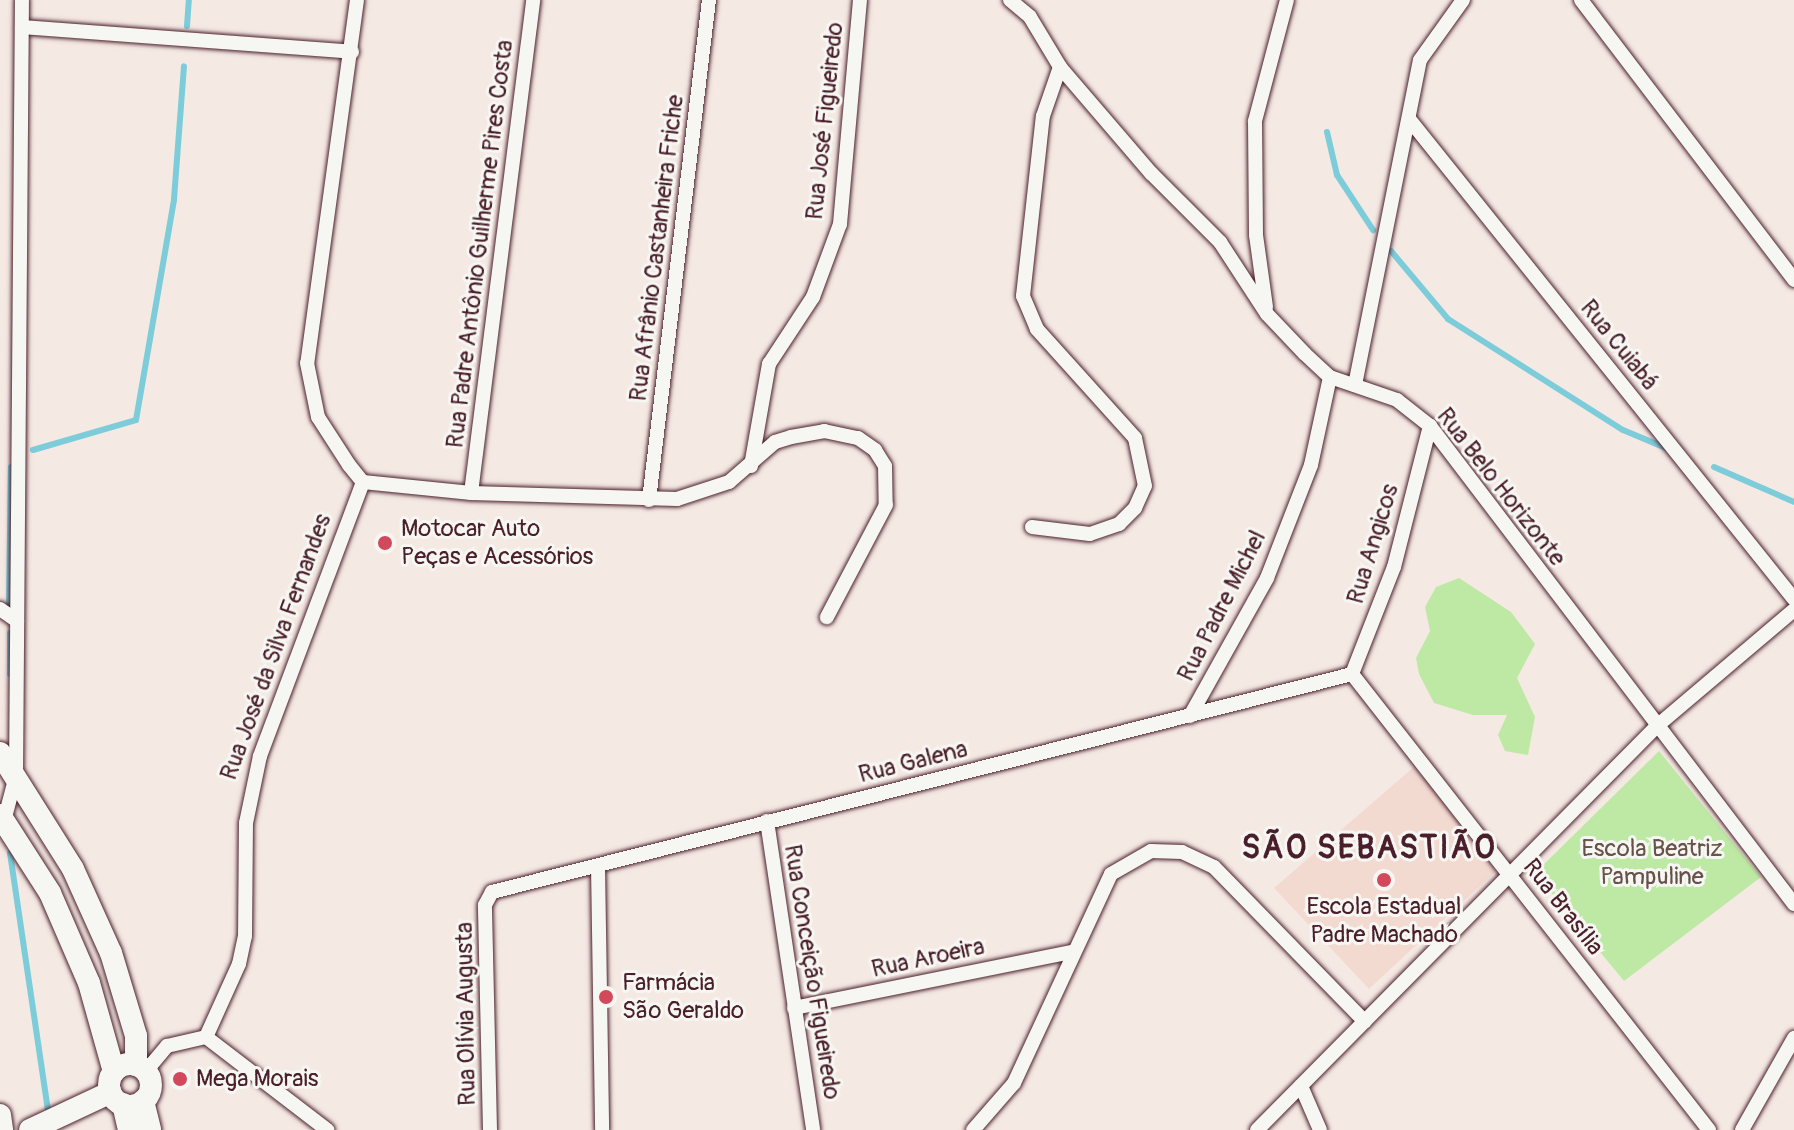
<!DOCTYPE html>
<html>
<head>
<meta charset="utf-8">
<style>
  body { margin:0 }
  #map { position:relative; width:1794px; height:1130px; overflow:hidden; background:#f5e9e3; font-family:Pangolin,sans-serif }
  div>[style] { position:absolute }
  .built>* { inset:0; background:#f3dad1 }
  .green>* { inset:0; background:#bee9a5 }
  .stream>* { height:6px; margin:-3px; padding:0 3px; transform-origin:3px; border-radius:3px; background:#7dccda }
  .roads { filter:drop-shadow(0 0 2px #4a1f2b) drop-shadow(0 0 2px #4a1f2b) }
  .street>* { height:14px; margin:-7px; padding:0 7px; transform-origin:7px; border-radius:7px; background:#f6f6f2 }
  .secondary>* { height:22px; margin:-11px; padding:0 11px; transform-origin:11px; border-radius:11px; background:#f6f6f2 }
  .secondary>.ring { margin:-11px; padding:0; box-sizing:content-box; background:none; border:22px solid #f6f6f2; border-radius:50% }
  .dots>* { width:22px; height:22px; translate:-50% -50%; box-sizing:border-box; border:4px solid #f6f6f2; border-radius:50% }
  span { translate:-50% -50%; white-space:nowrap; text-align:center; line-height:1.15; -webkit-text-stroke:6px #f6f6f2; paint-order:stroke }
  .street-label { font-size:24px; color:#4a1f2b }
  .poi-label { font-size:24px; color:#4a1f2b }
  .left { translate:0 -50%; text-align:left }
  .park-label { font-size:24px; color:#67524a }
  .district-label { font-size:32px; color:#4a1f2b; font-weight:700; letter-spacing:2px }
</style>
</head>
<body>
<div id="map">
  <div class="built">
    <i style="clip-path:polygon(1415px 766px,1493px 861px,1495px 872px,1369px 989px,1274px 888px)"></i>
  </div>
  <div class="green">
    <i style="clip-path:polygon(1459px 578px,1511px 612px,1535px 644px,1517px 678px,1535px 717px,1528px 755px,1505px 751px,1498px 735px,1507px 715px,1473px 715px,1434px 703px,1419px 674px,1416px 658px,1430px 631px,1425px 607px,1436px 587px)"></i>
    <i style="clip-path:polygon(1659px 751px,1761px 877px,1624px 981px,1535px 873px)"></i>
  </div>
  <div class="stream">
    <i style="left:187px;top:26px;width:26px;rotate:-86deg"></i>
    <i style="left:1327px;top:132px;width:44px;rotate:76.9deg"></i>
    <i style="left:1337px;top:175px;width:66px;rotate:56.8deg"></i>
    <i style="left:1391px;top:251px;width:89px;rotate:50deg"></i>
    <i style="left:1448px;top:319px;width:207px;rotate:32.4deg"></i>
    <i style="left:1623px;top:430px;width:47px;rotate:22.7deg"></i>
    <i style="left:33px;top:450px;width:107px;rotate:-16.2deg"></i>
    <i style="left:136px;top:420px;width:224px;rotate:-80.2deg"></i>
    <i style="left:174px;top:199px;width:133px;rotate:-85.7deg"></i>
    <i style="left:1714px;top:467px;width:87px;rotate:23.6deg"></i>
    <i style="left:9px;top:604px;width:137px;rotate:-89.2deg"></i>
    <i style="left:10px;top:633px;width:41px;rotate:90deg"></i>
    <i style="left:10px;top:853px;width:261px;rotate:81.6deg"></i>
  </div>
  <div class="roads">
    <div class="street">
      <i style="left:357px;top:0;width:366px;rotate:97.8deg"></i>
      <i style="left:307px;top:363px;width:55px;rotate:78.5deg"></i>
      <i style="left:318px;top:417px;width:57px;rotate:57.1deg"></i>
      <i style="left:349px;top:465px;width:22px;rotate:51deg"></i>
      <i style="left:363px;top:482px;width:109px;rotate:5.8deg"></i>
      <i style="left:471px;top:493px;width:206px;rotate:1.7deg"></i>
      <i style="left:677px;top:499px;width:55px;rotate:-18.1deg"></i>
      <i style="left:729px;top:482px;width:61px;rotate:-41deg"></i>
      <i style="left:775px;top:442px;width:17px;rotate:-17deg"></i>
      <i style="left:791px;top:437px;width:34px;rotate:-10deg"></i>
      <i style="left:824px;top:431px;width:35px;rotate:12deg"></i>
      <i style="left:858px;top:438px;width:21px;rotate:35deg"></i>
      <i style="left:875px;top:450px;width:19px;rotate:58deg"></i>
      <i style="left:885px;top:466px;width:39px;rotate:89deg"></i>
      <i style="left:886px;top:505px;width:127px;rotate:117.8deg"></i>
      <i style="left:1010px;top:0;width:26px;rotate:40deg"></i>
      <i style="left:1030px;top:17px;width:58px;rotate:59deg"></i>
      <i style="left:1060px;top:67px;width:140px;rotate:49.4deg"></i>
      <i style="left:1151px;top:173px;width:98px;rotate:45deg"></i>
      <i style="left:1220px;top:242px;width:86px;rotate:56.9deg"></i>
      <i style="left:1267px;top:314px;width:55px;rotate:46.5deg"></i>
      <i style="left:1305px;top:354px;width:34px;rotate:43deg"></i>
      <i style="left:1330px;top:377px;width:71px;rotate:18.9deg"></i>
      <i style="left:1397px;top:400px;width:42px;rotate:38.2deg"></i>
      <i style="left:1430px;top:426px;width:601px;rotate:52.71deg"></i>
      <i style="left:1581px;top:0;width:352px;rotate:52.7deg"></i>
      <i style="left:22px;top:27px;width:331px;rotate:4.3deg"></i>
      <i style="left:1409px;top:119px;width:615px;rotate:51.27deg"></i>
      <i style="left:1266px;top:307px;width:73px;rotate:-97.9deg"></i>
      <i style="left:1256px;top:235px;width:114px;rotate:-90.5deg"></i>
      <i style="left:1255px;top:121px;width:125px;rotate:-75.2deg"></i>
      <i style="left:1355px;top:385px;width:331px;rotate:-78.7deg"></i>
      <i style="left:1420px;top:60px;width:74px;rotate:-54.4deg"></i>
      <i style="left:751px;top:466px;width:104px;rotate:-80deg"></i>
      <i style="left:769px;top:364px;width:80px;rotate:-56.7deg"></i>
      <i style="left:813px;top:297px;width:78px;rotate:-69.7deg"></i>
      <i style="left:840px;top:224px;width:225px;rotate:-84.9deg"></i>
      <i style="left:471px;top:493px;width:497px;rotate:-82.8deg"></i>
      <i style="left:649px;top:500px;width:504px;rotate:-83.16deg"></i>
      <i style="left:1032px;top:527px;width:58px;rotate:6.9deg"></i>
      <i style="left:1090px;top:534px;width:31px;rotate:-19deg"></i>
      <i style="left:1119px;top:524px;width:23px;rotate:-45deg"></i>
      <i style="left:1135px;top:508px;width:24px;rotate:-66deg"></i>
      <i style="left:1145px;top:486px;width:49px;rotate:-101.8deg"></i>
      <i style="left:1135px;top:438px;width:147px;rotate:-132deg"></i>
      <i style="left:1037px;top:329px;width:36px;rotate:-113deg"></i>
      <i style="left:1023px;top:296px;width:181px;rotate:-83.7deg"></i>
      <i style="left:1043px;top:116px;width:52px;rotate:-70.9deg"></i>
      <i style="left:0;top:609px;width:21px;rotate:35deg"></i>
      <i style="left:1352px;top:674px;width:579px;rotate:51.94deg"></i>
      <i style="left:1352px;top:674px;width:115px;rotate:-68.6deg"></i>
      <i style="left:1394px;top:567px;width:146px;rotate:-75.7deg"></i>
      <i style="left:1190px;top:716px;width:158px;rotate:-60.8deg"></i>
      <i style="left:1267px;top:578px;width:121px;rotate:-68.7deg"></i>
      <i style="left:1311px;top:465px;width:90px;rotate:-77.8deg"></i>
      <i style="left:4px;top:821px;width:47px;rotate:-75.1deg"></i>
      <i style="left:16px;top:776px;width:776px;rotate:-89.56deg"></i>
      <i style="left:767px;top:821px;width:312px;rotate:81.5deg"></i>
      <i style="left:598px;top:866px;width:264px;rotate:89.1deg"></i>
      <i style="left:794px;top:1008px;width:284px;rotate:-11.4deg"></i>
      <i style="left:206px;top:1037px;width:153px;rotate:37.5deg"></i>
      <i style="left:146px;top:1071px;width:33px;rotate:-50deg"></i>
      <i style="left:167px;top:1046px;width:40px;rotate:-13deg"></i>
      <i style="left:206px;top:1037px;width:80px;rotate:-65.7deg"></i>
      <i style="left:239px;top:964px;width:29px;rotate:-78deg"></i>
      <i style="left:245px;top:936px;width:113px;rotate:-89.5deg"></i>
      <i style="left:246px;top:823px;width:68px;rotate:-78.2deg"></i>
      <i style="left:260px;top:756px;width:293px;rotate:-69.4deg"></i>
      <i style="left:1301px;top:1086px;width:48px;rotate:66.6deg"></i>
      <i style="left:490px;top:1130px;width:225px;rotate:-91.3deg"></i>
      <i style="left:485px;top:905px;width:15px;rotate:-62deg"></i>
      <i style="left:492px;top:892px;width:887px;rotate:-14.22deg"></i>
      <i style="left:973px;top:1130px;width:62px;rotate:-48.9deg"></i>
      <i style="left:1014px;top:1083px;width:230px;rotate:-65.1deg"></i>
      <i style="left:1111px;top:874px;width:46px;rotate:-29.9deg"></i>
      <i style="left:1151px;top:851px;width:31px;rotate:2deg"></i>
      <i style="left:1182px;top:852px;width:35px;rotate:25deg"></i>
      <i style="left:1214px;top:867px;width:216px;rotate:45.7deg"></i>
      <i style="left:1257px;top:1130px;width:569px;rotate:-45.29deg"></i>
      <i style="left:1657px;top:726px;width:180px;rotate:-40.3deg"></i>
      <i style="left:1742px;top:1130px;width:106px;rotate:-60.5deg"></i>
    </div>
    <div class="secondary">
      <i style="left:0;top:753px;width:137px;rotate:57.8deg"></i>
      <i style="left:73px;top:869px;width:92px;rotate:65.7deg"></i>
      <i style="left:111px;top:953px;width:87px;rotate:73.2deg"></i>
      <i style="left:136px;top:1036px;width:29px;rotate:90deg"></i>
      <i style="left:0;top:815px;width:93px;rotate:57.3deg"></i>
      <i style="left:50px;top:893px;width:98px;rotate:66.6deg"></i>
      <i style="left:89px;top:983px;width:92px;rotate:74.3deg"></i>
      <i class="ring" style="left:109px;top:1064px;width:20px;height:20px"></i>
      <i style="left:143px;top:1101px;width:30px;rotate:76deg"></i>
      <i style="left:123px;top:1104px;width:27px;rotate:77deg"></i>
      <i style="left:0;top:1115px;width:15px;rotate:82deg"></i>
      <i style="left:30px;top:1130px;width:89px;rotate:-25.1deg"></i>
    </div>
  </div>
  <div class="dots">
    <i style="left:385px;top:543px;background:#d1495b"></i>
    <i style="left:1384px;top:880px;background:#d1495b"></i>
    <i style="left:606px;top:997px;background:#d1495b"></i>
    <i style="left:180px;top:1079px;background:#d1495b"></i>
  </div>
  <div class="street-label">
    <span style="left:825px;top:121px;rotate:-84deg">Rua José Figueiredo</span>
    <span style="left:480px;top:244px;rotate:-83deg">Rua Padre Antônio Guilherme Pires Costa</span>
    <span style="left:657px;top:248px;rotate:-83deg">Rua Afrânio Castanheira Friche</span>
    <span style="left:1619px;top:345px;rotate:51deg">Rua Cuiabá</span>
    <span style="left:1501px;top:487px;rotate:52deg">Rua Belo Horizonte</span>
    <span style="left:1373px;top:544px;rotate:-73deg">Rua Angicos</span>
    <span style="left:1222px;top:606px;rotate:-63deg">Rua Padre Michel</span>
    <span style="left:276px;top:647px;rotate:-70deg">Rua José da Silva Fernandes</span>
    <span style="left:913px;top:762px;rotate:-14deg">Rua Galena</span>
    <span style="left:1563px;top:907px;rotate:52deg">Rua Brasília</span>
    <span style="left:928px;top:958px;rotate:-12deg">Rua Aroeira</span>
    <span style="left:812px;top:972px;rotate:81deg">Rua Conceição Figueiredo</span>
    <span style="left:466px;top:1014px;rotate:-91deg">Rua Olívia Augusta</span>
  </div>
  <div class="poi-label">
    <span class="left" style="left:401px;top:543px">Motocar Auto<br>Peças e Acessórios</span>
    <span style="left:1384px;top:921px">Escola Estadual<br>Padre Machado</span>
    <span class="left" style="left:622px;top:997px">Farmácia<br>São Geraldo</span>
    <span class="left" style="left:196px;top:1079px">Mega Morais</span>
  </div>
  <div class="park-label">
    <span style="left:1652px;top:863px">Escola Beatriz<br>Pampuline</span>
  </div>
  <div class="district-label">
    <span style="left:1369px;top:848px">SÃO SEBASTIÃO</span>
  </div>
</div>
</body>
</html>
